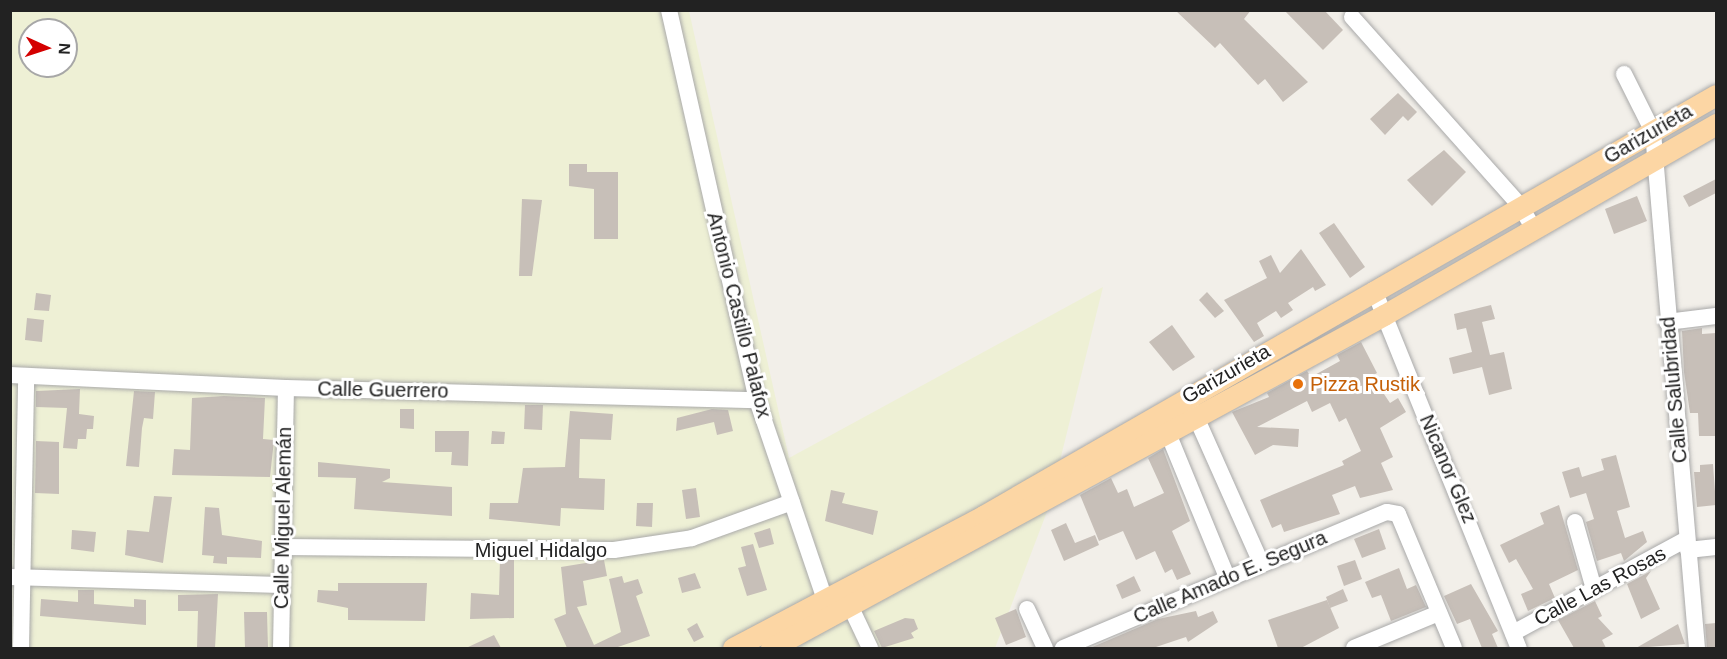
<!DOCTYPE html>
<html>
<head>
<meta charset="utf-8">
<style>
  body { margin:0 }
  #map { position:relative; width:1727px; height:659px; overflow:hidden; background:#f2efe9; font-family:Helvetica,sans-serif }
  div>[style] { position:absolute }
  .farmland>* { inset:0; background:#eef0d5 }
  .building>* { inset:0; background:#c7bfb8 }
  .roads { filter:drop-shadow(0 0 2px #a9a9a9) drop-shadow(0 0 2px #a9a9a9) }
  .minor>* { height:16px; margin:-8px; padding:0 8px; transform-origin:8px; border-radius:8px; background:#fff }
  .major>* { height:21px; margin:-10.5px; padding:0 10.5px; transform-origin:10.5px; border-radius:10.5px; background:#fcd6a4 }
  .dots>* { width:16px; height:16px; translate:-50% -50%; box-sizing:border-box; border:3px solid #fff; border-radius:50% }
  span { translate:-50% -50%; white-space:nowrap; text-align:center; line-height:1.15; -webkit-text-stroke:6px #fff; paint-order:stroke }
  .street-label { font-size:20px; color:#222 }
  .food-label { font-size:20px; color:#c56008 }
  .left { translate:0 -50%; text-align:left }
  .frame { position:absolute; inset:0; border:12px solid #222; pointer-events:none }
  .north { position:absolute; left:18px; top:18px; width:60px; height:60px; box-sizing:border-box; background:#fff; border:2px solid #a7a7a7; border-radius:50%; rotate:93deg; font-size:16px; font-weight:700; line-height:24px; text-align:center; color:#222 }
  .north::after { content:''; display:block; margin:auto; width:21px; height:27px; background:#d40000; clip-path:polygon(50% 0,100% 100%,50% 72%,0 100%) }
</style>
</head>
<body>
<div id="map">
  <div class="farmland">
    <i style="clip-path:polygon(evenodd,10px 11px,689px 11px,789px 458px,1103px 287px,1048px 509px,995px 648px,11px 648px,10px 11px,30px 30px,66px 30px,66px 66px,30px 66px,30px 30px)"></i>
  </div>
  <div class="building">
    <i style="clip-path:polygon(1175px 10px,1251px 10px,1244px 19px,1308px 82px,1283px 102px,1265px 79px,1258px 85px,1220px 43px,1215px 48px)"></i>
    <i style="clip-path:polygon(1284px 10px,1324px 10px,1343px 30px,1323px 50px)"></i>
    <i style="clip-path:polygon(1398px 93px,1417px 112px,1408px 121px,1403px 116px,1385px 135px,1370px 119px)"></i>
    <i style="clip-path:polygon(1444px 150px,1466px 172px,1432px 206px,1407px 180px)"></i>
    <i style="clip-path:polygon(569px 164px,587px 164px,587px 172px,618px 172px,618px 239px,594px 239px,594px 189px,569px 186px)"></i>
    <i style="clip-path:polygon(1716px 179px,1716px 193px,1689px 207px,1683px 196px)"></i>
    <i style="clip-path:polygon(1637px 196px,1647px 221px,1614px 234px,1605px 209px)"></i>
    <i style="clip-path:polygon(522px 199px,542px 200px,532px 276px,519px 276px)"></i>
    <i style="clip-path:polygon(1334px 223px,1365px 267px,1350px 278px,1319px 233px)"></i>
    <i style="clip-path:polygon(1301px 249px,1326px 285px,1315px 291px,1313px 287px,1288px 303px,1293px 310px,1281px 318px,1276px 311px,1257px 323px,1264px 336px,1254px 342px,1224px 300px,1267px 278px,1259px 261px,1271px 255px,1280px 273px)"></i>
    <i style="clip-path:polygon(1207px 292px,1224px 311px,1215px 318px,1199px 300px)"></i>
    <i style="clip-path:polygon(36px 293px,51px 295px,49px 311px,34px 310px)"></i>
    <i style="clip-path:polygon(1491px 305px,1495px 319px,1482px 322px,1490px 355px,1504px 352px,1512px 389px,1489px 395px,1482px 367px,1453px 374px,1449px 358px,1472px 352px,1466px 328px,1457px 330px,1454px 314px)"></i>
    <i style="clip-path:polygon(27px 318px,44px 320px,42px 342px,25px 340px)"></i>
    <i style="clip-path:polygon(1172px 325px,1195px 357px,1173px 371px,1149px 342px)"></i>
    <i style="clip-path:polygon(1702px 328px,1702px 334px,1716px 333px,1716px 436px,1699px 436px,1698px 413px,1690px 413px,1684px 372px,1682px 331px)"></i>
    <i style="clip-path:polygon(1361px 342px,1377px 373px,1372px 376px,1390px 403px,1398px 398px,1406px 412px,1380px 428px,1393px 457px,1381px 463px,1393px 490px,1360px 498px,1355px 486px,1332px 495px,1340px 514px,1284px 532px,1281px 524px,1272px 528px,1260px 500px,1344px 465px,1342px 461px,1361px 451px,1346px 418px,1339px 422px,1330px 403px,1312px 412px,1307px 401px,1257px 427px,1299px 429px,1298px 447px,1273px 445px,1255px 455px,1232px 412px,1269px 397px,1267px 393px,1307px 371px,1311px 377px,1340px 361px,1337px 355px)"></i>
    <i style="clip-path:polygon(80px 389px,79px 414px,94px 416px,93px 429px,87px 429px,86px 439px,78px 439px,77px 449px,63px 448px,67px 408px,36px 407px,36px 391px)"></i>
    <i style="clip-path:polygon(134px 391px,155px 392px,153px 419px,144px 418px,142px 428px,139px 467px,126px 466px)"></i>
    <i style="clip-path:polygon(224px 396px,265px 398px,263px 439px,274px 440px,270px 477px,172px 475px,174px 449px,190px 450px,192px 398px)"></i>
    <i style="clip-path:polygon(525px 405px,543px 405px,542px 430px,524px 429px)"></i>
    <i style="clip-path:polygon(400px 409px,414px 409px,414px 429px,400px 428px)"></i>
    <i style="clip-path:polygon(712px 409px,728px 410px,733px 431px,717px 435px,714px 422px,676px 431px,677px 418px)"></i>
    <i style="clip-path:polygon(570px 411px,613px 414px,611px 440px,580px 439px,579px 478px,605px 479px,604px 510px,561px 508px,560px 526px,489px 519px,490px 503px,518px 503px,523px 468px,565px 467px)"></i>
    <i style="clip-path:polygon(435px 431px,469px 431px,468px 466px,451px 465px,452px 452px,435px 452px)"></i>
    <i style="clip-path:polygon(492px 431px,505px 432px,504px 444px,491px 444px)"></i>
    <i style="clip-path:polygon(36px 441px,59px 442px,59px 494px,35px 493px)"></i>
    <i style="clip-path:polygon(1163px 449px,1190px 521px,1172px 531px,1191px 574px,1177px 580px,1172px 569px,1165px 573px,1155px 551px,1136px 560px,1123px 531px,1099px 541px,1080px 495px,1111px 478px,1118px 493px,1127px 489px,1134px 507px,1164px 493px,1148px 458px)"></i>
    <i style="clip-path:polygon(1616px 455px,1630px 507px,1617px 511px,1625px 538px,1643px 531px,1647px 542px,1624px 561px,1621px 553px,1597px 561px,1586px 522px,1594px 519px,1586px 493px,1570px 498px,1562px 472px,1579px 467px,1582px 477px,1604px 470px,1601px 459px)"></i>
    <i style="clip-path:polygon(318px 462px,390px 469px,390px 478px,382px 482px,452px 487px,452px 516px,354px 509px,356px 478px,318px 477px)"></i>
    <i style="clip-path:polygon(1713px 464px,1716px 505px,1697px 507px,1694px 472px,1700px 472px,1700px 465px)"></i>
    <i style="clip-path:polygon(696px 488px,700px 517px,686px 519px,682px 490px)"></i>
    <i style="clip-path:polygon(831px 490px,845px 493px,842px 503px,878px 511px,873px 535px,825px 521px)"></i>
    <i style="clip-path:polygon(154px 496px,172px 497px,163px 563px,125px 555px,127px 530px,149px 532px)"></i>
    <i style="clip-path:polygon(637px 503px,653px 503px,652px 527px,636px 526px)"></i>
    <i style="clip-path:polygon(1559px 505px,1578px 570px,1549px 584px,1555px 598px,1528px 611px,1521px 594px,1533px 589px,1516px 559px,1509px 563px,1500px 545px,1544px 524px,1540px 513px)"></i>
    <i style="clip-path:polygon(205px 507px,219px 508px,222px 535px,262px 541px,261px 558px,227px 557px,227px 564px,213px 563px,214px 556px,202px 555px)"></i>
    <i style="clip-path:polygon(1066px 523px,1075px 543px,1095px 535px,1099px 545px,1064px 561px,1051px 530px)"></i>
    <i style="clip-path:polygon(770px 528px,774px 544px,759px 548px,754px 533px)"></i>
    <i style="clip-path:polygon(1379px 529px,1386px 549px,1362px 558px,1354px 539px)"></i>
    <i style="clip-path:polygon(72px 530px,96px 532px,94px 552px,71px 549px)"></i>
    <i style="clip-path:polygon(753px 544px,767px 590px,747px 596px,738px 568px,746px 566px,741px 547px)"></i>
    <i style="clip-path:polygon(500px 559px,514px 560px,514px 618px,470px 619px,471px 593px,499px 595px)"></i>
    <i style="clip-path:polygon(604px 560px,607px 576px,583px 581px,587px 605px,577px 607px,594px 645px,621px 632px,609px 579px,622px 576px,624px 583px,638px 579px,643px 593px,636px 596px,650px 636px,615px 648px,567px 648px,554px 619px,566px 614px,561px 567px)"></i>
    <i style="clip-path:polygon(1355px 560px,1362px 579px,1344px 586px,1337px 566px)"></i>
    <i style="clip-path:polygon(1399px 568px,1407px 589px,1416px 585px,1426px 607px,1391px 621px,1381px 595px,1372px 598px,1365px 582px)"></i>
    <i style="clip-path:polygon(1651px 571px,1646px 578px,1660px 609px,1641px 619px,1627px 584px)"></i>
    <i style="clip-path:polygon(695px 573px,701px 588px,682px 593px,678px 578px)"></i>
    <i style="clip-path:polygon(1134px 576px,1141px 591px,1122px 599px,1116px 585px)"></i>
    <i style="clip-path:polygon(338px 583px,427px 583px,425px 621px,348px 620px,348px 608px,317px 602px,318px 590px,338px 591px)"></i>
    <i style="clip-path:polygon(1471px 584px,1498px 631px,1492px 634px,1498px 648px,1482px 648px,1470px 619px,1457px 624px,1444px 596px)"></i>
    <i style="clip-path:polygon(1343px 589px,1348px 601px,1330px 608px,1326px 597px)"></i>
    <i style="clip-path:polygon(78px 590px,94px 590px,94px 604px,134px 607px,134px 599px,146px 600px,146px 625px,40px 616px,41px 599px,78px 602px)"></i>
    <i style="clip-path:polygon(218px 594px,215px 648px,197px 648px,198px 611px,178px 611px,178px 595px)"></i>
    <i style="clip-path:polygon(1327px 600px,1339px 628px,1301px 648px,1278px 648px,1268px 620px)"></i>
    <i style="clip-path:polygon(1595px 601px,1602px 616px,1598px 618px,1613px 634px,1602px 640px,1606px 648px,1574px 648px,1558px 620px)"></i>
    <i style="clip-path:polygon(1016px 609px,1026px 637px,1006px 645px,995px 618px)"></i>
    <i style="clip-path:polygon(1196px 611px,1198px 617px,1213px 611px,1218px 622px,1188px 642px,1186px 637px,1153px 648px,1090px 648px,1158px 619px)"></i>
    <i style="clip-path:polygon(244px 612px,267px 612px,268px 648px,245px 648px)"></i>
    <i style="clip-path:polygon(905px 618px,914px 619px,918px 629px,911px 633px,914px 638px,882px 648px,874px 631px)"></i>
    <i style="clip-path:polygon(697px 623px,704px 637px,694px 642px,687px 629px)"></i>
    <i style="clip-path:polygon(1716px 623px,1716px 648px,1707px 648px,1705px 624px)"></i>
    <i style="clip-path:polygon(1678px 624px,1685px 644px,1636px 648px)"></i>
    <i style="clip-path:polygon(494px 635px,501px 648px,466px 648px)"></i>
  </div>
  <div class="roads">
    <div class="minor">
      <i style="left:669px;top:10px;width:400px;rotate:77.3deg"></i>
      <i style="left:757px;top:400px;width:223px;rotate:71.2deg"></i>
      <i style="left:1352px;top:17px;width:254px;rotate:48.3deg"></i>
      <i style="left:1521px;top:207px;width:24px;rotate:60deg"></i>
      <i style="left:1624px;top:74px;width:65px;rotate:63.4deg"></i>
      <i style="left:1653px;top:132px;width:518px;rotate:85.13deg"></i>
      <i style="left:1374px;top:290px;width:386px;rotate:68deg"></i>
      <i style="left:1667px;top:322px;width:49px;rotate:-7deg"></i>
      <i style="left:10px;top:375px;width:276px;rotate:2.7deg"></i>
      <i style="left:286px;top:388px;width:471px;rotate:1.5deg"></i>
      <i style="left:1192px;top:408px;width:170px;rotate:66deg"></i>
      <i style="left:1163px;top:421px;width:169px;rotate:67.7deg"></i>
      <i style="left:1575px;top:522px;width:70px;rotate:74.2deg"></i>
      <i style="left:282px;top:547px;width:332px;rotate:0.5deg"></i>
      <i style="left:614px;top:550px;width:79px;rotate:-8.7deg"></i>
      <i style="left:692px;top:538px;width:106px;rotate:-19.8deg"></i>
      <i style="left:1688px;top:550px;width:28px;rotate:-6deg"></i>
      <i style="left:10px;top:577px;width:271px;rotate:1.7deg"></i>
      <i style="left:845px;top:595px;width:59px;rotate:64.7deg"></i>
      <i style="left:1027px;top:609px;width:43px;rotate:65.2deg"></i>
      <i style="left:1513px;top:633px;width:198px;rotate:-28.4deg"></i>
      <i style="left:21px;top:648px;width:272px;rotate:-88.9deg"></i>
      <i style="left:281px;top:648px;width:260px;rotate:-88.9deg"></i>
      <i style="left:1063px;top:648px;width:351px;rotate:-22.8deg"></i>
      <i style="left:1387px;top:512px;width:11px;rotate:10deg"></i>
      <i style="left:1398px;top:514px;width:145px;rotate:67.3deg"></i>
      <i style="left:1354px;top:648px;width:92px;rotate:-22.4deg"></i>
    </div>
    <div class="major">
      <i style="left:733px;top:648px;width:283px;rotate:-27.8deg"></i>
      <i style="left:983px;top:516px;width:845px;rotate:-29.87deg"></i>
      <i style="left:771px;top:648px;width:698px;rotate:-28.51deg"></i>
      <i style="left:1384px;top:315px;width:383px;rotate:-29.9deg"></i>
    </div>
  </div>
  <div class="dots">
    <i style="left:1298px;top:384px;background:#e8710a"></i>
  </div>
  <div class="street-label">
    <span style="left:1648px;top:134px;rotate:-30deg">Garizurieta</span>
    <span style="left:739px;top:315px;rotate:76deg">Antonio Castillo Palafox</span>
    <span style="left:1226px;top:374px;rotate:-30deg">Garizurieta</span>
    <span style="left:383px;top:390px;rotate:1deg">Calle Guerrero</span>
    <span style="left:1674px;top:390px;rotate:-95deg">Calle Salubridad</span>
    <span style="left:1448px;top:469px;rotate:67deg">Nicanor Glez</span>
    <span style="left:283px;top:518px;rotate:-89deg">Calle Miguel Alemán</span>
    <span style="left:541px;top:550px">Miguel Hidalgo</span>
    <span style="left:1230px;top:577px;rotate:-23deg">Calle Amado E. Segura</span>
    <span style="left:1600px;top:586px;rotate:-28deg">Calle Las Rosas</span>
  </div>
  <div class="food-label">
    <span class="left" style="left:1310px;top:384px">Pizza Rustik</span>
  </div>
  <div class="frame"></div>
  <div class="north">N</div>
</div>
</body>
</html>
